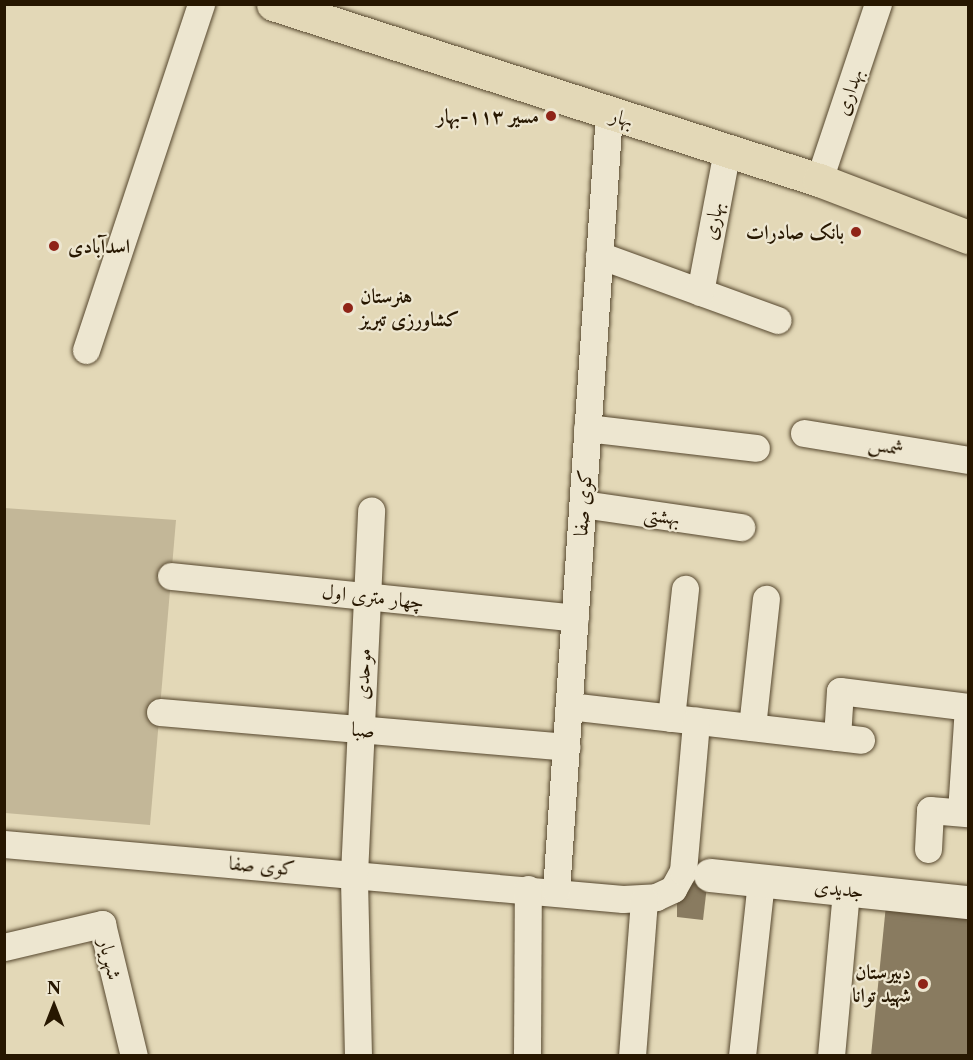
<!DOCTYPE html>
<html>
<head>
<meta charset="utf-8">
<style>
  body { margin:0 }
  #map { position:relative; width:973px; height:1060px; overflow:hidden; background:#e3d8b7; font-family:"Libre Caslon Text",Amiri,serif }
  div>[style] { position:absolute }
  .green>* { inset:0; background:#c3b798 }
  .building>* { inset:0; background:#897b60 }
  .roads { filter:drop-shadow(0 0 2px #56472e) drop-shadow(0 0 2px #56472e) }
  .street>* { height:27px; margin:-13.5px; padding:0 13.5px; transform-origin:13.5px; border-radius:13.5px; background:#ede6d0 }
  .secondary>* { height:33px; margin:-16.5px; padding:0 16.5px; transform-origin:16.5px; border-radius:16.5px; background:#ede6d0 }
  .primary>* { height:33px; margin:-16.5px; padding:0 16.5px; transform-origin:16.5px; border-radius:16.5px; background:#e3d8b7 }
  .dots>* { width:16px; height:16px; translate:-50% -50%; box-sizing:border-box; border:3px solid #ede6d0; border-radius:50% }
  span { translate:-50% -50%; white-space:nowrap; text-align:center; line-height:1.15; -webkit-text-stroke:4.5px #ede6d0; paint-order:stroke }
  .street-label { font-size:20px; color:#271701 }
  .poi-label { font-size:20px; color:#271701; font-weight:700 }
  .right { translate:-100% -50%; text-align:right }
  .left { translate:0 -50%; text-align:left }
  .frame { position:absolute; inset:0; border:6px solid #271701; pointer-events:none }
  .north { position:absolute; left:24px; top:976px; width:60px; height:60px; -webkit-text-stroke:4px #ede6d0; paint-order:stroke; rotate:0deg; font-size:16px; font-weight:700; line-height:24px; text-align:center; color:#271701 }
  .north::after { content:''; display:block; margin:auto; width:21px; height:27px; background:#271701; clip-path:polygon(50% 0,100% 100%,50% 72%,0 100%) }
</style>
</head>
<body>
<div id="map">
  <div class="green">
    <i style="clip-path:polygon(4px 508px,176px 520px,150px 825px,5px 813px)"></i>
  </div>
  <div class="building">
    <i style="clip-path:polygon(689px 882px,707px 886px,703px 920px,677px 917px,677px 899px)"></i>
    <i style="clip-path:polygon(886px 905px,968px 913px,968px 1056px,871px 1056px)"></i>
  </div>
  <div class="roads">
    <div class="street">
      <i style="left:819px;top:180px;width:186px;rotate:-71.5deg"></i>
      <i style="left:599px;top:255px;width:190px;rotate:20deg"></i>
      <i style="left:700px;top:292px;width:144px;rotate:-79.2deg"></i>
      <i style="left:86px;top:350px;width:365px;rotate:-71.6deg"></i>
      <i style="left:587px;top:428px;width:170px;rotate:6.7deg"></i>
      <i style="left:804px;top:433px;width:166px;rotate:9.3deg"></i>
      <i style="left:583px;top:504px;width:160px;rotate:8.3deg"></i>
      <i style="left:171px;top:576px;width:406px;rotate:5.9deg"></i>
      <i style="left:569px;top:706px;width:294px;rotate:6.6deg"></i>
      <i style="left:160px;top:712px;width:408px;rotate:4.9deg"></i>
      <i style="left:671px;top:718px;width:130px;rotate:-83.8deg"></i>
      <i style="left:752px;top:727px;width:129px;rotate:-83.8deg"></i>
      <i style="left:837px;top:737px;width:46px;rotate:-86.3deg"></i>
      <i style="left:840px;top:691px;width:129px;rotate:7.1deg"></i>
      <i style="left:961px;top:812px;width:105px;rotate:-86.2deg"></i>
      <i style="left:4px;top:844px;width:621px;rotate:5.08deg"></i>
      <i style="left:623px;top:899px;width:33px;rotate:-3deg"></i>
      <i style="left:656px;top:897px;width:19px;rotate:-25deg"></i>
      <i style="left:673px;top:889px;width:21px;rotate:-61deg"></i>
      <i style="left:683px;top:871px;width:151px;rotate:-85deg"></i>
      <i style="left:928px;top:849px;width:39px;rotate:-87deg"></i>
      <i style="left:930px;top:810px;width:38px;rotate:5deg"></i>
      <i style="left:556px;top:891px;width:779px;rotate:-86.1deg"></i>
      <i style="left:4px;top:947px;width:101px;rotate:-13.2deg"></i>
      <i style="left:102px;top:924px;width:136px;rotate:76.4deg"></i>
      <i style="left:358px;top:1056px;width:182px;rotate:-91.3deg"></i>
      <i style="left:354px;top:874px;width:364px;rotate:-87.3deg"></i>
      <i style="left:527px;top:1056px;width:167px;rotate:-89.7deg"></i>
      <i style="left:632px;top:1056px;width:157px;rotate:-85.6deg"></i>
      <i style="left:742px;top:1056px;width:177px;rotate:-83.8deg"></i>
      <i style="left:831px;top:1056px;width:167px;rotate:-84.8deg"></i>
    </div>
    <div class="secondary">
      <i style="left:710px;top:875px;width:259px;rotate:6deg"></i>
    </div>
    <div class="primary">
      <i style="left:273px;top:4px;width:574px;rotate:17.87deg"></i>
      <i style="left:819px;top:180px;width:160px;rotate:20.9deg"></i>
    </div>
  </div>
  <div class="dots">
    <i style="left:551px;top:116px;background:#8f2418"></i>
    <i style="left:856px;top:232px;background:#8f2418"></i>
    <i style="left:54px;top:246px;background:#8f2418"></i>
    <i style="left:348px;top:308px;background:#8f2418"></i>
    <i style="left:923px;top:984px;background:#8f2418"></i>
  </div>
  <div class="street-label">
    <span style="left:849px;top:92px;rotate:-71deg">بهداری</span>
    <span style="left:622px;top:118px;rotate:17deg">بهار</span>
    <span style="left:713px;top:221px;rotate:-79deg">بهاری</span>
    <span style="left:886px;top:446px;rotate:9deg">شمس</span>
    <span style="left:583px;top:503px;rotate:-86deg">کوی صفا</span>
    <span style="left:662px;top:516px;rotate:8deg">بهشتی</span>
    <span style="left:373px;top:597px;rotate:6deg">چهار متری اول</span>
    <span style="left:363px;top:674px;rotate:-87deg">موحدی</span>
    <span style="left:363px;top:730px;rotate:5deg">صبا</span>
    <span style="left:262px;top:866px;rotate:5deg">کوی صفا</span>
    <span style="left:839px;top:889px;rotate:6deg">جدیدی</span>
    <span style="left:110px;top:959px;rotate:76deg">شهریار</span>
  </div>
  <div class="poi-label">
    <span class="right" style="left:539px;top:116px">مسیر ۱۱۳-بهار</span>
    <span class="right" style="left:844px;top:232px">بانک صادرات</span>
    <span class="left" style="left:68px;top:246px">اسدآبادی</span>
    <span class="left" style="left:360px;top:308px">هنرستان<br>کشاورزی تبریز</span>
    <span class="right" style="left:911px;top:984px">دبیرستان<br>شهید توانا</span>
  </div>
  <div class="frame"></div>
  <div class="north">N</div>
</div>
</body>
</html>
